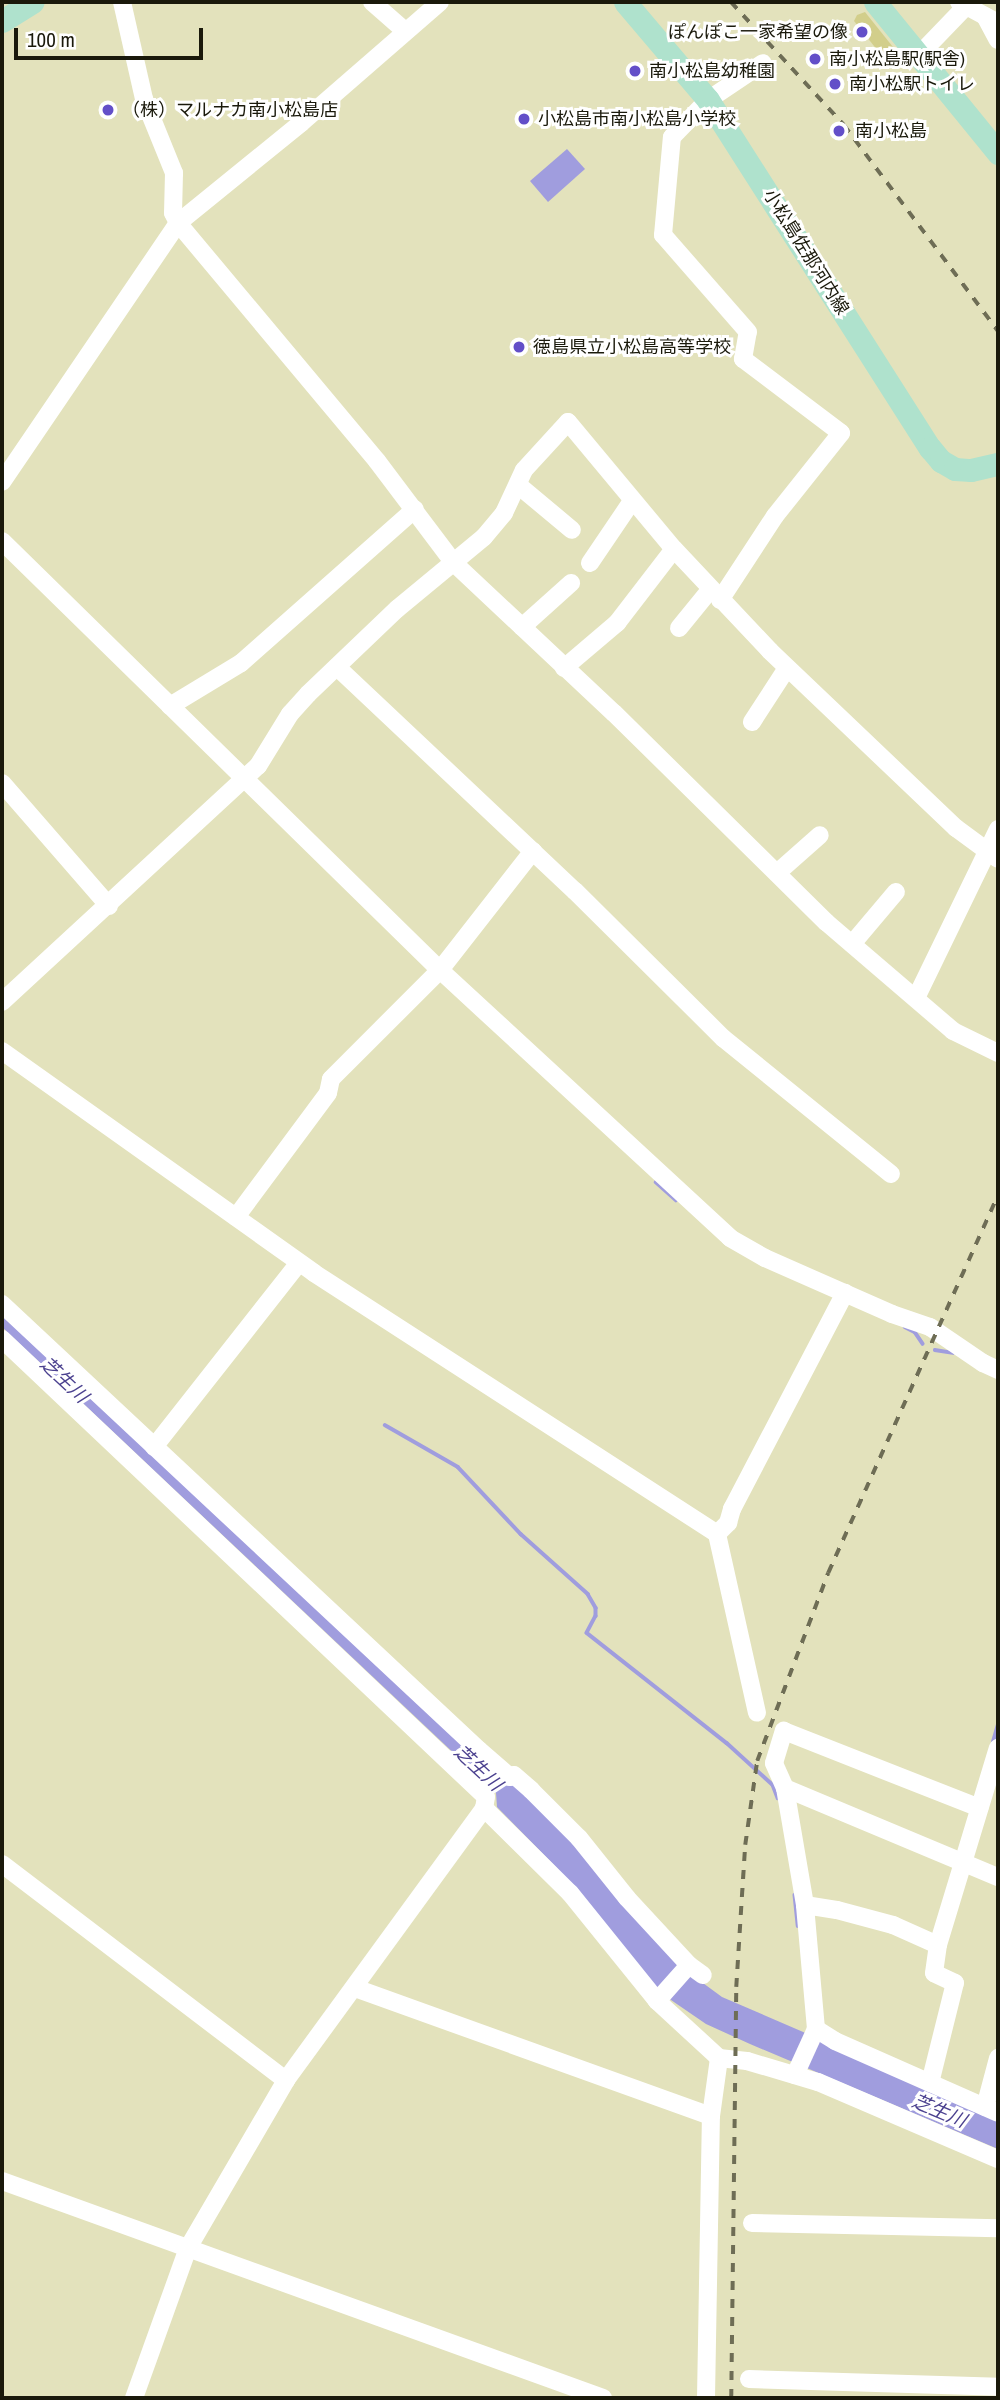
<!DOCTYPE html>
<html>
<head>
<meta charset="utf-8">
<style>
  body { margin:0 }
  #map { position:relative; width:1000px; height:2400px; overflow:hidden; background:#e3e2bc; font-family:"Archivo Narrow","Noto Sans JP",sans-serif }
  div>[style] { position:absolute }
  .green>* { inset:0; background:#d2ce8b }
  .water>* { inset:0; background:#a09dde }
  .stream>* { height:3.5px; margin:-1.75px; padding:0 1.75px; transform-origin:1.75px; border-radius:1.75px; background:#a09dde }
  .minor>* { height:18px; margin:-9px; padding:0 9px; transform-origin:9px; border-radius:9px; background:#fff }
  .major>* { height:23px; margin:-11.5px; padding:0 11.5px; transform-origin:11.5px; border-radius:11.5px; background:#afe2cd }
  .rail>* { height:3.5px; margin-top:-1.75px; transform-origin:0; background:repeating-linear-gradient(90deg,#6e6d55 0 9px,transparent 0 18px) }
  .dots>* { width:19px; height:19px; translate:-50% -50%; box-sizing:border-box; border:4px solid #fff; border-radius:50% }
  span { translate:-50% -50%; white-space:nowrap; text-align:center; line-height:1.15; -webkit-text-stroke:6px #fff; paint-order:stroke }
  .poi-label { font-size:18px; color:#1a190b }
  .right { translate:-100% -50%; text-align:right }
  .left { translate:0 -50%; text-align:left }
  .street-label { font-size:18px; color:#1a190b }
  .water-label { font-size:19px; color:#4b418f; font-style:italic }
  .frame { position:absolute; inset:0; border:4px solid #1a190b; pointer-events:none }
  .scale { position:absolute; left:14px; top:28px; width:189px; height:32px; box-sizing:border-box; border:4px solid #1a190b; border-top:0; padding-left:9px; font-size:21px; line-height:24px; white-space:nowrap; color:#1a190b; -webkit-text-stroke:5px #fff; paint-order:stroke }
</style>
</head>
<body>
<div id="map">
  <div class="green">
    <i style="clip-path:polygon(865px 12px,893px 47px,889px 53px,882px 56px,854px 21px,857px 15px)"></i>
  </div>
  <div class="water">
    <i style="clip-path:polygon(567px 149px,585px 169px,548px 202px,530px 181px)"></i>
    <i style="clip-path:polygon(2px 1307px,547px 1812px,692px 1975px,722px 1997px,998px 2116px,998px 2149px,750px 2044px,706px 2024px,671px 2000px,653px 1984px,556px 1867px,497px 1807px,496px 1793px,2px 1327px)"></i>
  </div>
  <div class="stream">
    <i style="left:656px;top:1182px;width:27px;rotate:42deg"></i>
    <i style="left:905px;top:1327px;width:11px;rotate:27deg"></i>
    <i style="left:915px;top:1332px;width:14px;rotate:56deg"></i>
    <i style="left:935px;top:1350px;width:18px;rotate:9deg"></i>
    <i style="left:385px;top:1425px;width:84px;rotate:29.9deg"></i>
    <i style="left:458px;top:1467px;width:92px;rotate:46.8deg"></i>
    <i style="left:521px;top:1534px;width:90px;rotate:41.8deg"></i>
    <i style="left:588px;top:1594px;width:16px;rotate:60deg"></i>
    <i style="left:596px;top:1608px;width:8px;rotate:90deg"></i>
    <i style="left:596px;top:1616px;width:19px;rotate:118deg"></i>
    <i style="left:587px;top:1633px;width:178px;rotate:38.2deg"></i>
    <i style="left:727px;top:1743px;width:62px;rotate:42.4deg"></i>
    <i style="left:773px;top:1785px;width:14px;rotate:69deg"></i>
    <i style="left:993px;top:1742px;width:19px;rotate:-74deg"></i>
    <i style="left:795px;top:1895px;width:31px;rotate:84deg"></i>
  </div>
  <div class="minor">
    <i style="left:122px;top:2px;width:99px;rotate:77.2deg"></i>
    <i style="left:144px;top:99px;width:80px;rotate:67.9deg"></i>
    <i style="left:174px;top:173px;width:40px;rotate:91.4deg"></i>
    <i style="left:173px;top:213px;width:11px;rotate:63deg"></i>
    <i style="left:178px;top:223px;width:310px;rotate:50.1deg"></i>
    <i style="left:377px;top:461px;width:128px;rotate:53deg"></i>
    <i style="left:454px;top:563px;width:219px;rotate:43.2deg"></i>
    <i style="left:614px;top:713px;width:298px;rotate:44.6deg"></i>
    <i style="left:826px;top:922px;width:167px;rotate:40.6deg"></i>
    <i style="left:953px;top:1031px;width:50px;rotate:26.1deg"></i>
    <i style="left:372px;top:2px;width:44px;rotate:41.3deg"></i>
    <i style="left:959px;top:2px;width:44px;rotate:28.3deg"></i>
    <i style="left:985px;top:16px;width:27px;rotate:62deg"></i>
    <i style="left:919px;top:55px;width:74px;rotate:-46.1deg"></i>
    <i style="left:2px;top:482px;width:313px;rotate:-55.8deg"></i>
    <i style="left:178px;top:223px;width:159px;rotate:-39.1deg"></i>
    <i style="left:301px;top:123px;width:184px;rotate:-41deg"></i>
    <i style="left:518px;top:485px;width:70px;rotate:39.8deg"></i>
    <i style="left:2px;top:541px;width:613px;rotate:44.41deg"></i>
    <i style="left:440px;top:970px;width:395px;rotate:42.7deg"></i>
    <i style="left:730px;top:1238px;width:40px;rotate:29.7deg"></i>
    <i style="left:765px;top:1258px;width:139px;rotate:23.8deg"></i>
    <i style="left:892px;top:1314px;width:40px;rotate:18.9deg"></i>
    <i style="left:930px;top:1327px;width:64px;rotate:34.2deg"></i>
    <i style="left:983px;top:1363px;width:17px;rotate:25deg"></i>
    <i style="left:590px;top:563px;width:75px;rotate:-55.9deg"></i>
    <i style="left:720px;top:600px;width:100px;rotate:-56.8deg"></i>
    <i style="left:775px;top:516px;width:106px;rotate:-51.5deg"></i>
    <i style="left:841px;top:433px;width:123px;rotate:-142.9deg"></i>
    <i style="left:743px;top:359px;width:27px;rotate:-80deg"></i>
    <i style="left:748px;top:332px;width:129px;rotate:-131.2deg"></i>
    <i style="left:663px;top:235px;width:98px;rotate:-84.8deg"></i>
    <i style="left:672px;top:137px;width:52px;rotate:-45.8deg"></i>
    <i style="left:708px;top:100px;width:66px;rotate:-33.9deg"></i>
    <i style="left:522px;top:627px;width:66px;rotate:-41.9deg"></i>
    <i style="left:679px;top:628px;width:49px;rotate:-50.8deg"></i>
    <i style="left:337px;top:667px;width:327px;rotate:43.3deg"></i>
    <i style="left:575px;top:891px;width:209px;rotate:44.8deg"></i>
    <i style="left:723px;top:1038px;width:216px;rotate:39deg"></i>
    <i style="left:564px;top:668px;width:70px;rotate:-40.3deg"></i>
    <i style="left:617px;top:623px;width:93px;rotate:-52.4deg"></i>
    <i style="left:170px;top:706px;width:83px;rotate:-31.2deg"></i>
    <i style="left:241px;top:663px;width:232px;rotate:-41.5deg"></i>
    <i style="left:752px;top:722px;width:64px;rotate:-57.1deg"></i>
    <i style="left:2px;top:783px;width:163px;rotate:49deg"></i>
    <i style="left:777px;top:873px;width:57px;rotate:-41.5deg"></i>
    <i style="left:852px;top:944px;width:68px;rotate:-49.8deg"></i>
    <i style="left:916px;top:998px;width:188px;rotate:-64.1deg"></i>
    <i style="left:2px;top:1002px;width:348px;rotate:-42.7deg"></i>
    <i style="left:258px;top:766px;width:61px;rotate:-58.4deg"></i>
    <i style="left:290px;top:714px;width:27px;rotate:-48deg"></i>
    <i style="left:308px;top:694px;width:123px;rotate:-43.7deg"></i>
    <i style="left:397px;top:609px;width:113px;rotate:-39.6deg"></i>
    <i style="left:484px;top:537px;width:31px;rotate:-50deg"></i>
    <i style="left:504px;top:513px;width:47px;rotate:-65.1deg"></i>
    <i style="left:524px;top:470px;width:65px;rotate:-47.5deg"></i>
    <i style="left:568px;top:422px;width:165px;rotate:50.2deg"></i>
    <i style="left:674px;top:549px;width:140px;rotate:46.7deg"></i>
    <i style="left:770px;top:651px;width:257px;rotate:43.6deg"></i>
    <i style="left:956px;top:828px;width:52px;rotate:36.4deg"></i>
    <i style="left:2px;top:1051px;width:383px;rotate:35.4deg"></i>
    <i style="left:314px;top:1273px;width:480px;rotate:32.9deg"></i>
    <i style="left:717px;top:1534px;width:183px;rotate:77.4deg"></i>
    <i style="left:236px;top:1217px;width:154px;rotate:-53.4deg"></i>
    <i style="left:328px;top:1093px;width:14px;rotate:-78deg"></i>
    <i style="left:331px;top:1079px;width:154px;rotate:-45deg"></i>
    <i style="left:440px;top:970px;width:151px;rotate:-52deg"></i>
    <i style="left:2px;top:1304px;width:653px;rotate:43.08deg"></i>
    <i style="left:479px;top:1750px;width:41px;rotate:41.1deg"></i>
    <i style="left:510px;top:1777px;width:4px;rotate:-27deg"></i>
    <i style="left:514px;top:1775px;width:23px;rotate:41deg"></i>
    <i style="left:531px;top:1790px;width:68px;rotate:45deg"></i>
    <i style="left:579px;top:1838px;width:77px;rotate:51.3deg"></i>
    <i style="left:627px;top:1898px;width:91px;rotate:47.2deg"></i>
    <i style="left:689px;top:1965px;width:17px;rotate:36deg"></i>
    <i style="left:2px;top:1339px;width:666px;rotate:43.42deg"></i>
    <i style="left:486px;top:1797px;width:11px;rotate:100deg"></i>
    <i style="left:484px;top:1808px;width:121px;rotate:44.7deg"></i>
    <i style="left:570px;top:1893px;width:139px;rotate:51.1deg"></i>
    <i style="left:657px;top:2001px;width:84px;rotate:42.6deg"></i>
    <i style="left:719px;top:2058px;width:28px;rotate:6deg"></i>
    <i style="left:747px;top:2061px;width:74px;rotate:16.5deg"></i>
    <i style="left:818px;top:2082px;width:196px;rotate:23.2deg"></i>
    <i style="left:154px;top:1447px;width:234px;rotate:-51.8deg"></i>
    <i style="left:717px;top:1534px;width:16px;rotate:-45deg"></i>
    <i style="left:728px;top:1523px;width:15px;rotate:-74deg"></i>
    <i style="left:732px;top:1509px;width:244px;rotate:-62.4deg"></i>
    <i style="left:785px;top:1788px;width:231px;rotate:22.7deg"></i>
    <i style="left:2px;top:1864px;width:357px;rotate:37.3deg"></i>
    <i style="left:805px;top:1905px;width:32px;rotate:9deg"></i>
    <i style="left:837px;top:1910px;width:58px;rotate:15deg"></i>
    <i style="left:893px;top:1925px;width:49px;rotate:24deg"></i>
    <i style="left:355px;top:1988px;width:378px;rotate:19.8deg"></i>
    <i style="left:657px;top:2001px;width:48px;rotate:-48.4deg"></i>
    <i style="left:816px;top:2029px;width:22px;rotate:32deg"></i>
    <i style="left:835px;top:2041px;width:178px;rotate:23.8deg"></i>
    <i style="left:795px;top:2075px;width:51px;rotate:-65.5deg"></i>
    <i style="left:816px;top:2029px;width:124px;rotate:-95.1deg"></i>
    <i style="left:805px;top:1905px;width:119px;rotate:-99.7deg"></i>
    <i style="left:785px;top:1788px;width:27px;rotate:-114deg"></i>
    <i style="left:774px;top:1763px;width:34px;rotate:-73deg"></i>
    <i style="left:784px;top:1731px;width:210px;rotate:21.5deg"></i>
    <i style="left:930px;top:2083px;width:103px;rotate:-76deg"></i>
    <i style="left:955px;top:1983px;width:23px;rotate:-155deg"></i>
    <i style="left:934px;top:1973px;width:28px;rotate:-82deg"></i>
    <i style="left:938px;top:1945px;width:206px;rotate:-73.1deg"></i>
    <i style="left:985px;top:2107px;width:51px;rotate:-75.1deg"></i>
    <i style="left:2px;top:2181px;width:639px;rotate:19.85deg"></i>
    <i style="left:752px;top:2223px;width:246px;rotate:1.2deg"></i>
    <i style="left:749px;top:2379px;width:249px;rotate:1.8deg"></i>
    <i style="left:134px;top:2398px;width:159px;rotate:-70.2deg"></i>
    <i style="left:188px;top:2248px;width:194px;rotate:-59.7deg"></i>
    <i style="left:286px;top:2080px;width:336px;rotate:-53.9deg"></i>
    <i style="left:706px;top:2398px;width:282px;rotate:-89deg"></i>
    <i style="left:711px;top:2116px;width:59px;rotate:-82.1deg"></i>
  </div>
  <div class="major">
    <i style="left:625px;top:2px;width:128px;rotate:49.7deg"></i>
    <i style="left:708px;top:100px;width:413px;rotate:57.5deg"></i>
    <i style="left:930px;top:448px;width:17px;rotate:50deg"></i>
    <i style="left:941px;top:461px;width:16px;rotate:30deg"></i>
    <i style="left:955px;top:469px;width:16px;rotate:4deg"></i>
    <i style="left:971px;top:470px;width:28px;rotate:-13deg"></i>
    <i style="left:875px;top:2px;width:195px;rotate:50.8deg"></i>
    <i style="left:2px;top:21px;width:36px;rotate:-32deg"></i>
  </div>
  <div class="rail">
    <i style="left:731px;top:2px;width:167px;rotate:47.4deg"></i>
    <i style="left:844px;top:125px;width:257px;rotate:53.2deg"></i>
    <i style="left:731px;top:2398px;width:411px;rotate:-89.3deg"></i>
    <i style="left:736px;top:1987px;width:142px;rotate:-86.4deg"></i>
    <i style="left:745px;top:1845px;width:85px;rotate:-81.9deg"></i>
    <i style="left:757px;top:1761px;width:201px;rotate:-69.3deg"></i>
    <i style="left:828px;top:1573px;width:414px;rotate:-65.8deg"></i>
  </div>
  <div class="dots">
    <i style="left:862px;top:32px;background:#634fc8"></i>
    <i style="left:815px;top:59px;background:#634fc8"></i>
    <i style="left:635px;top:71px;background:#634fc8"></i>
    <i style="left:835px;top:84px;background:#634fc8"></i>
    <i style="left:108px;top:110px;background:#634fc8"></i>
    <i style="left:524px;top:119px;background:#634fc8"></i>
    <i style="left:839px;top:131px;background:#634fc8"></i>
    <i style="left:519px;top:347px;background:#634fc8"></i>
  </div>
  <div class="poi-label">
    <span class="right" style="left:848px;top:32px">ぽんぽこ一家希望の像</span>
    <span class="left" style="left:829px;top:59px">南小松島駅(駅舎)</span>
    <span class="left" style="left:649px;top:71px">南小松島幼稚園</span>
    <span class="left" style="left:849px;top:84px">南小松駅トイレ</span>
    <span class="left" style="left:122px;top:110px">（株）マルナカ南小松島店</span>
    <span class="left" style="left:538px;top:119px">小松島市南小松島小学校</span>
    <span class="left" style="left:855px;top:131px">南小松島</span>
    <span class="left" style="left:533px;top:347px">徳島県立小松島高等学校</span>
  </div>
  <div class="street-label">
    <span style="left:806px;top:252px;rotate:58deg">小松島佐那河内線</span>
  </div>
  <div class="water-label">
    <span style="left:64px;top:1380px;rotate:43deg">芝生川</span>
    <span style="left:478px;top:1768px;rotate:43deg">芝生川</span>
    <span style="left:939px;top:2111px;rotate:23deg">芝生川</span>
  </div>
  <div class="frame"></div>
  <div class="scale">100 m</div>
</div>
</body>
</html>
